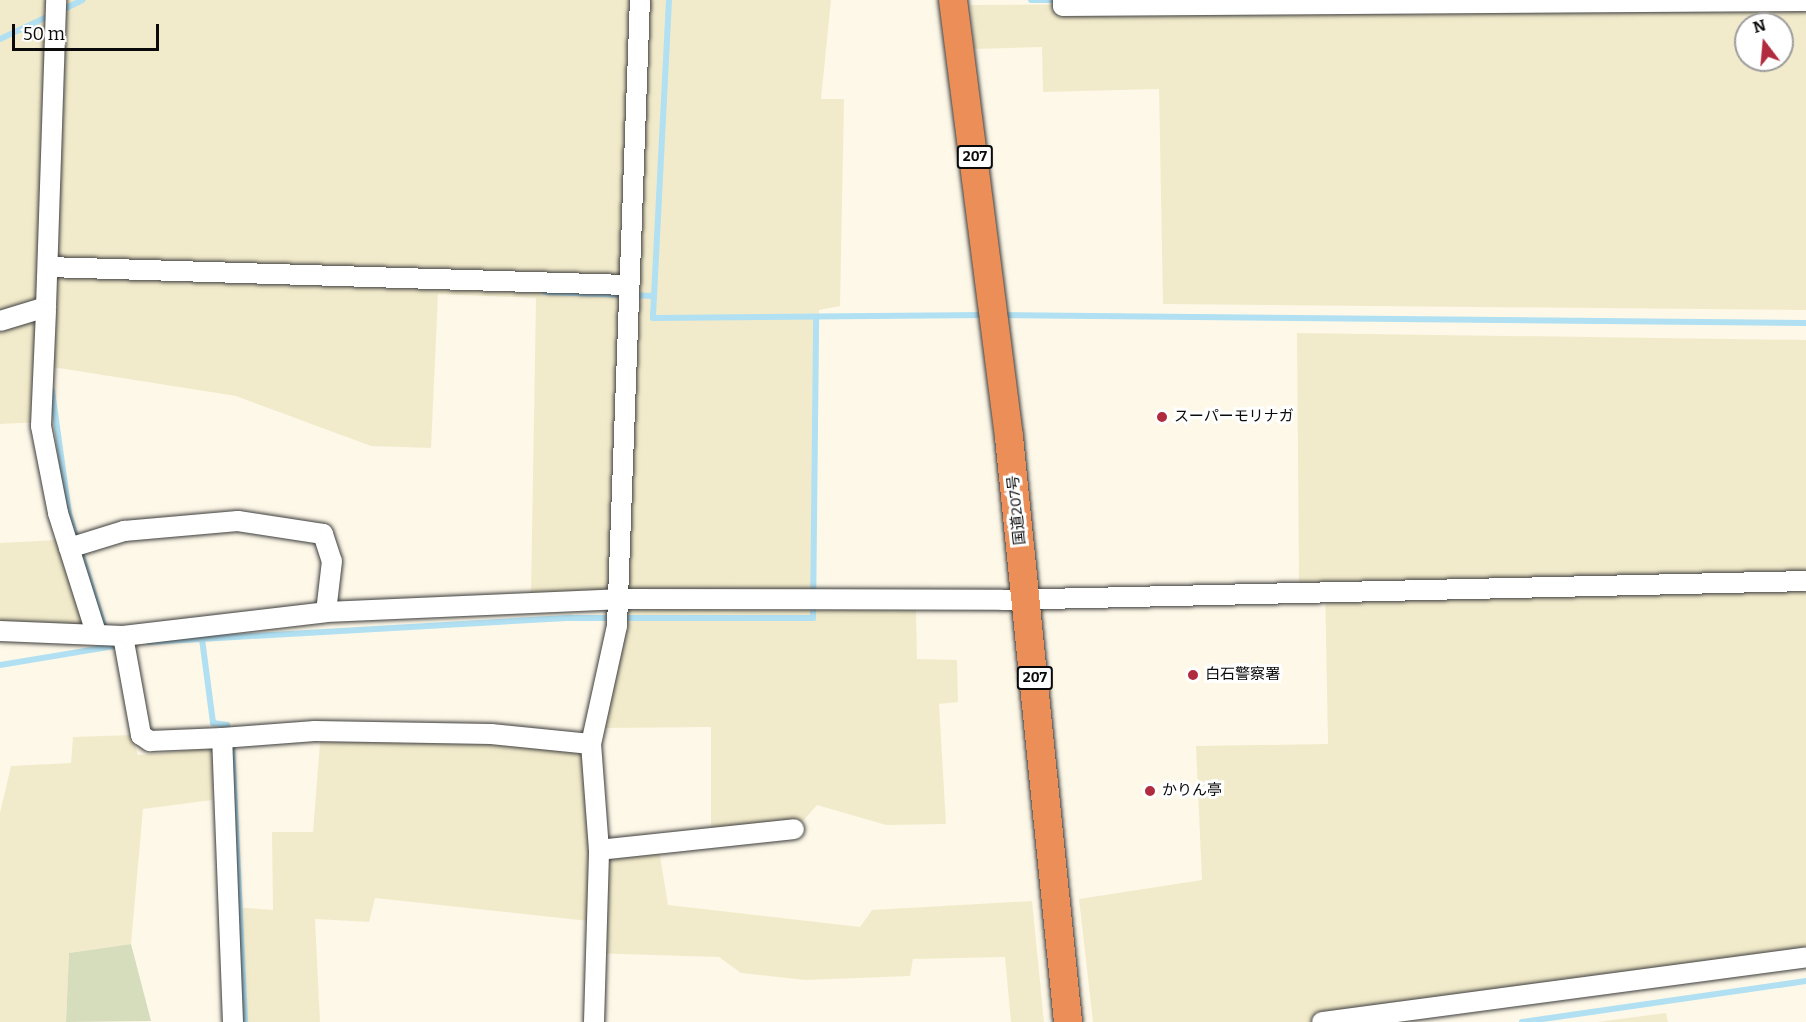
<!DOCTYPE html>
<html>
<head>
<meta charset="utf-8">
<style>
  body { margin:0 }
  #map { position:relative; width:1806px; height:1022px; overflow:hidden; background:#fef8e8; font-family:Bitter,"Noto Sans JP",serif }
  div>[style] { position:absolute }
  .farmland>* { inset:0; background:#f2ebcb }
  .cemetery>* { inset:0; background:#d5ddbc }
  .stream>* { height:6px; margin:-3px; padding:0 3px; transform-origin:3px; border-radius:3px; background:#b0e0f2 }
  .roads { filter:drop-shadow(0 0 2px #3d3d3d) drop-shadow(0 0 2px #3d3d3d) }
  .minor>* { height:20px; margin:-10px; padding:0 10px; transform-origin:10px; border-radius:10px; background:#fff }
  .highway>* { height:28px; margin:-14px; padding:0 14px; transform-origin:14px; border-radius:14px; background:#ec8e58 }
  .dots>* { width:16px; height:16px; translate:-50% -50%; box-sizing:border-box; border:3px solid #fff; border-radius:50% }
  span { translate:-50% -50%; white-space:nowrap; text-align:center; line-height:1.15; -webkit-text-stroke:6px #fff; paint-order:stroke }
  .shield-label span { padding:2px 4px; background:#fff; border:2px solid; border-radius:4px; -webkit-text-stroke-width:0 }
  .shield-label { font-size:14px; color:#0a0a0a; font-weight:700 }
  .poi-label { font-size:15px; color:#0a0a0a }
  .left { translate:0 -50%; text-align:left }
  .street-label { font-size:15px; color:#0a0a0a }
  .north { position:absolute; left:1734px; top:12px; width:60px; height:60px; box-sizing:border-box; background:#fff; border:2px solid #9d9d9d; border-radius:50%; rotate:344deg; font-size:16px; font-weight:700; line-height:24px; text-align:center; color:#0a0a0a }
  .north::after { content:''; display:block; margin:auto; width:21px; height:27px; background:#b12b3e; clip-path:polygon(50% 0,100% 100%,50% 72%,0 100%) }
  .scale { position:absolute; left:12px; top:24px; width:147px; height:27px; box-sizing:border-box; border:3px solid #0a0a0a; border-top:0; padding-left:8px; font-size:18px; line-height:21px; white-space:nowrap; color:#0a0a0a; -webkit-text-stroke:4px #fff; paint-order:stroke }
</style>
</head>
<body>
<div id="map">
  <div class="farmland">
    <i style="clip-path:polygon(0 0,831px 0,821px 99px,844px 99px,840px 306px,819px 310px,815px 610px,916px 610px,917px 659px,957px 660px,958px 702px,939px 704px,946px 824px,886px 825px,817px 805px,802px 822px,711px 832px,711px 727px,604px 728px,629px 591px,531px 593px,536px 298px,438px 294px,431px 448px,371px 446px,236px 396px,46px 366px,43px 422px,0 424px)"></i>
    <i style="clip-path:polygon(evenodd,1806px 0,1806px 310px,1163px 304px,1159px 89px,1043px 92px,1042px 47px,974px 49px,971px 5px,1806px 0,1746px 24px,1782px 24px,1782px 60px,1746px 60px,1746px 24px)"></i>
    <i style="clip-path:polygon(1297px 333px,1806px 340px,1806px 964px,1381px 1022px,1093px 1022px,1079px 899px,1202px 880px,1196px 746px,1328px 744px,1325px 585px,1299px 583px)"></i>
    <i style="clip-path:polygon(57px 540px,88px 628px,0 625px,0 543px)"></i>
    <i style="clip-path:polygon(132px 735px,138px 755px,215px 748px,212px 800px,143px 809px,131px 944px,69px 953px,66px 1022px,0 1022px,0 813px,11px 766px,71px 763px,73px 737px)"></i>
    <i style="clip-path:polygon(493px 741px,583px 746px,595px 851px,659px 850px,668px 905px,860px 927px,872px 910px,1032px 901px,1044px 1022px,1011px 1022px,1005px 957px,913px 959px,910px 976px,805px 980px,741px 973px,719px 957px,588px 953px,589px 921px,375px 898px,369px 922px,315px 919px,320px 1022px,227px 1022px,223px 906px,273px 910px,272px 832px,313px 832px,320px 742px)"></i>
    <i style="clip-path:polygon(1666px 1013px,1668px 1022px,1597px 1022px)"></i>
  </div>
  <div class="cemetery">
    <i style="clip-path:polygon(131px 944px,151px 1021px,66px 1022px,69px 953px)"></i>
  </div>
  <div class="stream">
    <i style="left:669px;top:0;width:318px;rotate:92.9deg"></i>
    <i style="left:653px;top:318px;width:332px;rotate:-0.5deg"></i>
    <i style="left:1031px;top:0;width:19px"></i>
    <i style="left:60px;top:11px;width:25px;rotate:-26deg"></i>
    <i style="left:0;top:39px;width:56px;rotate:-25.2deg"></i>
    <i style="left:545px;top:292px;width:109px;rotate:2.1deg"></i>
    <i style="left:1001px;top:315px;width:805px;rotate:0.57deg"></i>
    <i style="left:52px;top:391px;width:124px;rotate:82.1deg"></i>
    <i style="left:69px;top:514px;width:124px;rotate:72.6deg"></i>
    <i style="left:202px;top:639px;width:85px;rotate:82.5deg"></i>
    <i style="left:213px;top:723px;width:14px;rotate:8deg"></i>
    <i style="left:227px;top:725px;width:20px;rotate:75deg"></i>
    <i style="left:232px;top:744px;width:278px;rotate:87.3deg"></i>
    <i style="left:149px;top:642px;width:423px;rotate:-3.3deg"></i>
    <i style="left:571px;top:618px;width:242px"></i>
    <i style="left:813px;top:618px;width:298px;rotate:-89.4deg"></i>
    <i style="left:0;top:665px;width:123px;rotate:-9.4deg"></i>
    <i style="left:1522px;top:1022px;width:287px;rotate:-8.2deg"></i>
  </div>
  <div class="roads">
    <div class="minor">
      <i style="left:1063px;top:0;width:6px;rotate:90deg"></i>
      <i style="left:1063px;top:6px;width:743px;rotate:-0.39deg"></i>
      <i style="left:48px;top:267px;width:580px;rotate:1.78deg"></i>
      <i style="left:46px;top:311px;width:115px;rotate:92.5deg"></i>
      <i style="left:41px;top:426px;width:89px;rotate:78.9deg"></i>
      <i style="left:58px;top:513px;width:126px;rotate:72.4deg"></i>
      <i style="left:0;top:321px;width:48px;rotate:-16.9deg"></i>
      <i style="left:46px;top:307px;width:307px;rotate:-88.1deg"></i>
      <i style="left:69px;top:548px;width:58px;rotate:-17.2deg"></i>
      <i style="left:124px;top:531px;width:114px;rotate:-5deg"></i>
      <i style="left:238px;top:521px;width:86px;rotate:8.7deg"></i>
      <i style="left:323px;top:534px;width:28px;rotate:72deg"></i>
      <i style="left:332px;top:561px;width:51px;rotate:96.7deg"></i>
      <i style="left:0;top:631px;width:123px;rotate:2.3deg"></i>
      <i style="left:123px;top:636px;width:204px;rotate:-6.7deg"></i>
      <i style="left:326px;top:612px;width:292px;rotate:-2.5deg"></i>
      <i style="left:618px;top:599px;width:384px;rotate:0.1deg"></i>
      <i style="left:1002px;top:600px;width:804px;rotate:-1.35deg"></i>
      <i style="left:123px;top:636px;width:101px;rotate:79.7deg"></i>
      <i style="left:141px;top:735px;width:11px;rotate:34deg"></i>
      <i style="left:150px;top:741px;width:72px;rotate:-2.4deg"></i>
      <i style="left:599px;top:850px;width:196px;rotate:-6.1deg"></i>
      <i style="left:233px;top:1022px;width:284px;rotate:-92.2deg"></i>
      <i style="left:222px;top:738px;width:93px;rotate:-4.3deg"></i>
      <i style="left:315px;top:731px;width:176px;rotate:1deg"></i>
      <i style="left:491px;top:734px;width:100px;rotate:5.7deg"></i>
      <i style="left:594px;top:1022px;width:172px;rotate:-88.3deg"></i>
      <i style="left:599px;top:850px;width:106px;rotate:-94.3deg"></i>
      <i style="left:591px;top:744px;width:121px;rotate:-77.6deg"></i>
      <i style="left:617px;top:626px;width:626px;rotate:-87.9deg"></i>
      <i style="left:1322px;top:1022px;width:488px;rotate:-7.6deg"></i>
    </div>
    <div class="highway">
      <i style="left:953px;top:0;width:441px;rotate:82.7deg"></i>
      <i style="left:1009px;top:437px;width:588px;rotate:84.24deg"></i>
    </div>
  </div>
  <div class="dots">
    <i style="left:1162px;top:417px;background:#b12b3e"></i>
    <i style="left:1193px;top:675px;background:#b12b3e"></i>
    <i style="left:1150px;top:791px;background:#b12b3e"></i>
  </div>
  <div class="shield-label">
    <span style="left:975px;top:157px">207</span>
    <span style="left:1035px;top:678px">207</span>
  </div>
  <div class="poi-label">
    <span class="left" style="left:1174px;top:417px">スーパーモリナガ</span>
    <span class="left" style="left:1205px;top:675px">白石警察署</span>
    <span class="left" style="left:1162px;top:791px">かりん亭</span>
  </div>
  <div class="street-label">
    <span style="left:1017px;top:510px;rotate:-96deg">国道207号</span>
  </div>
  <div class="north">N</div>
  <div class="scale">50 m</div>
</div>
</body>
</html>
